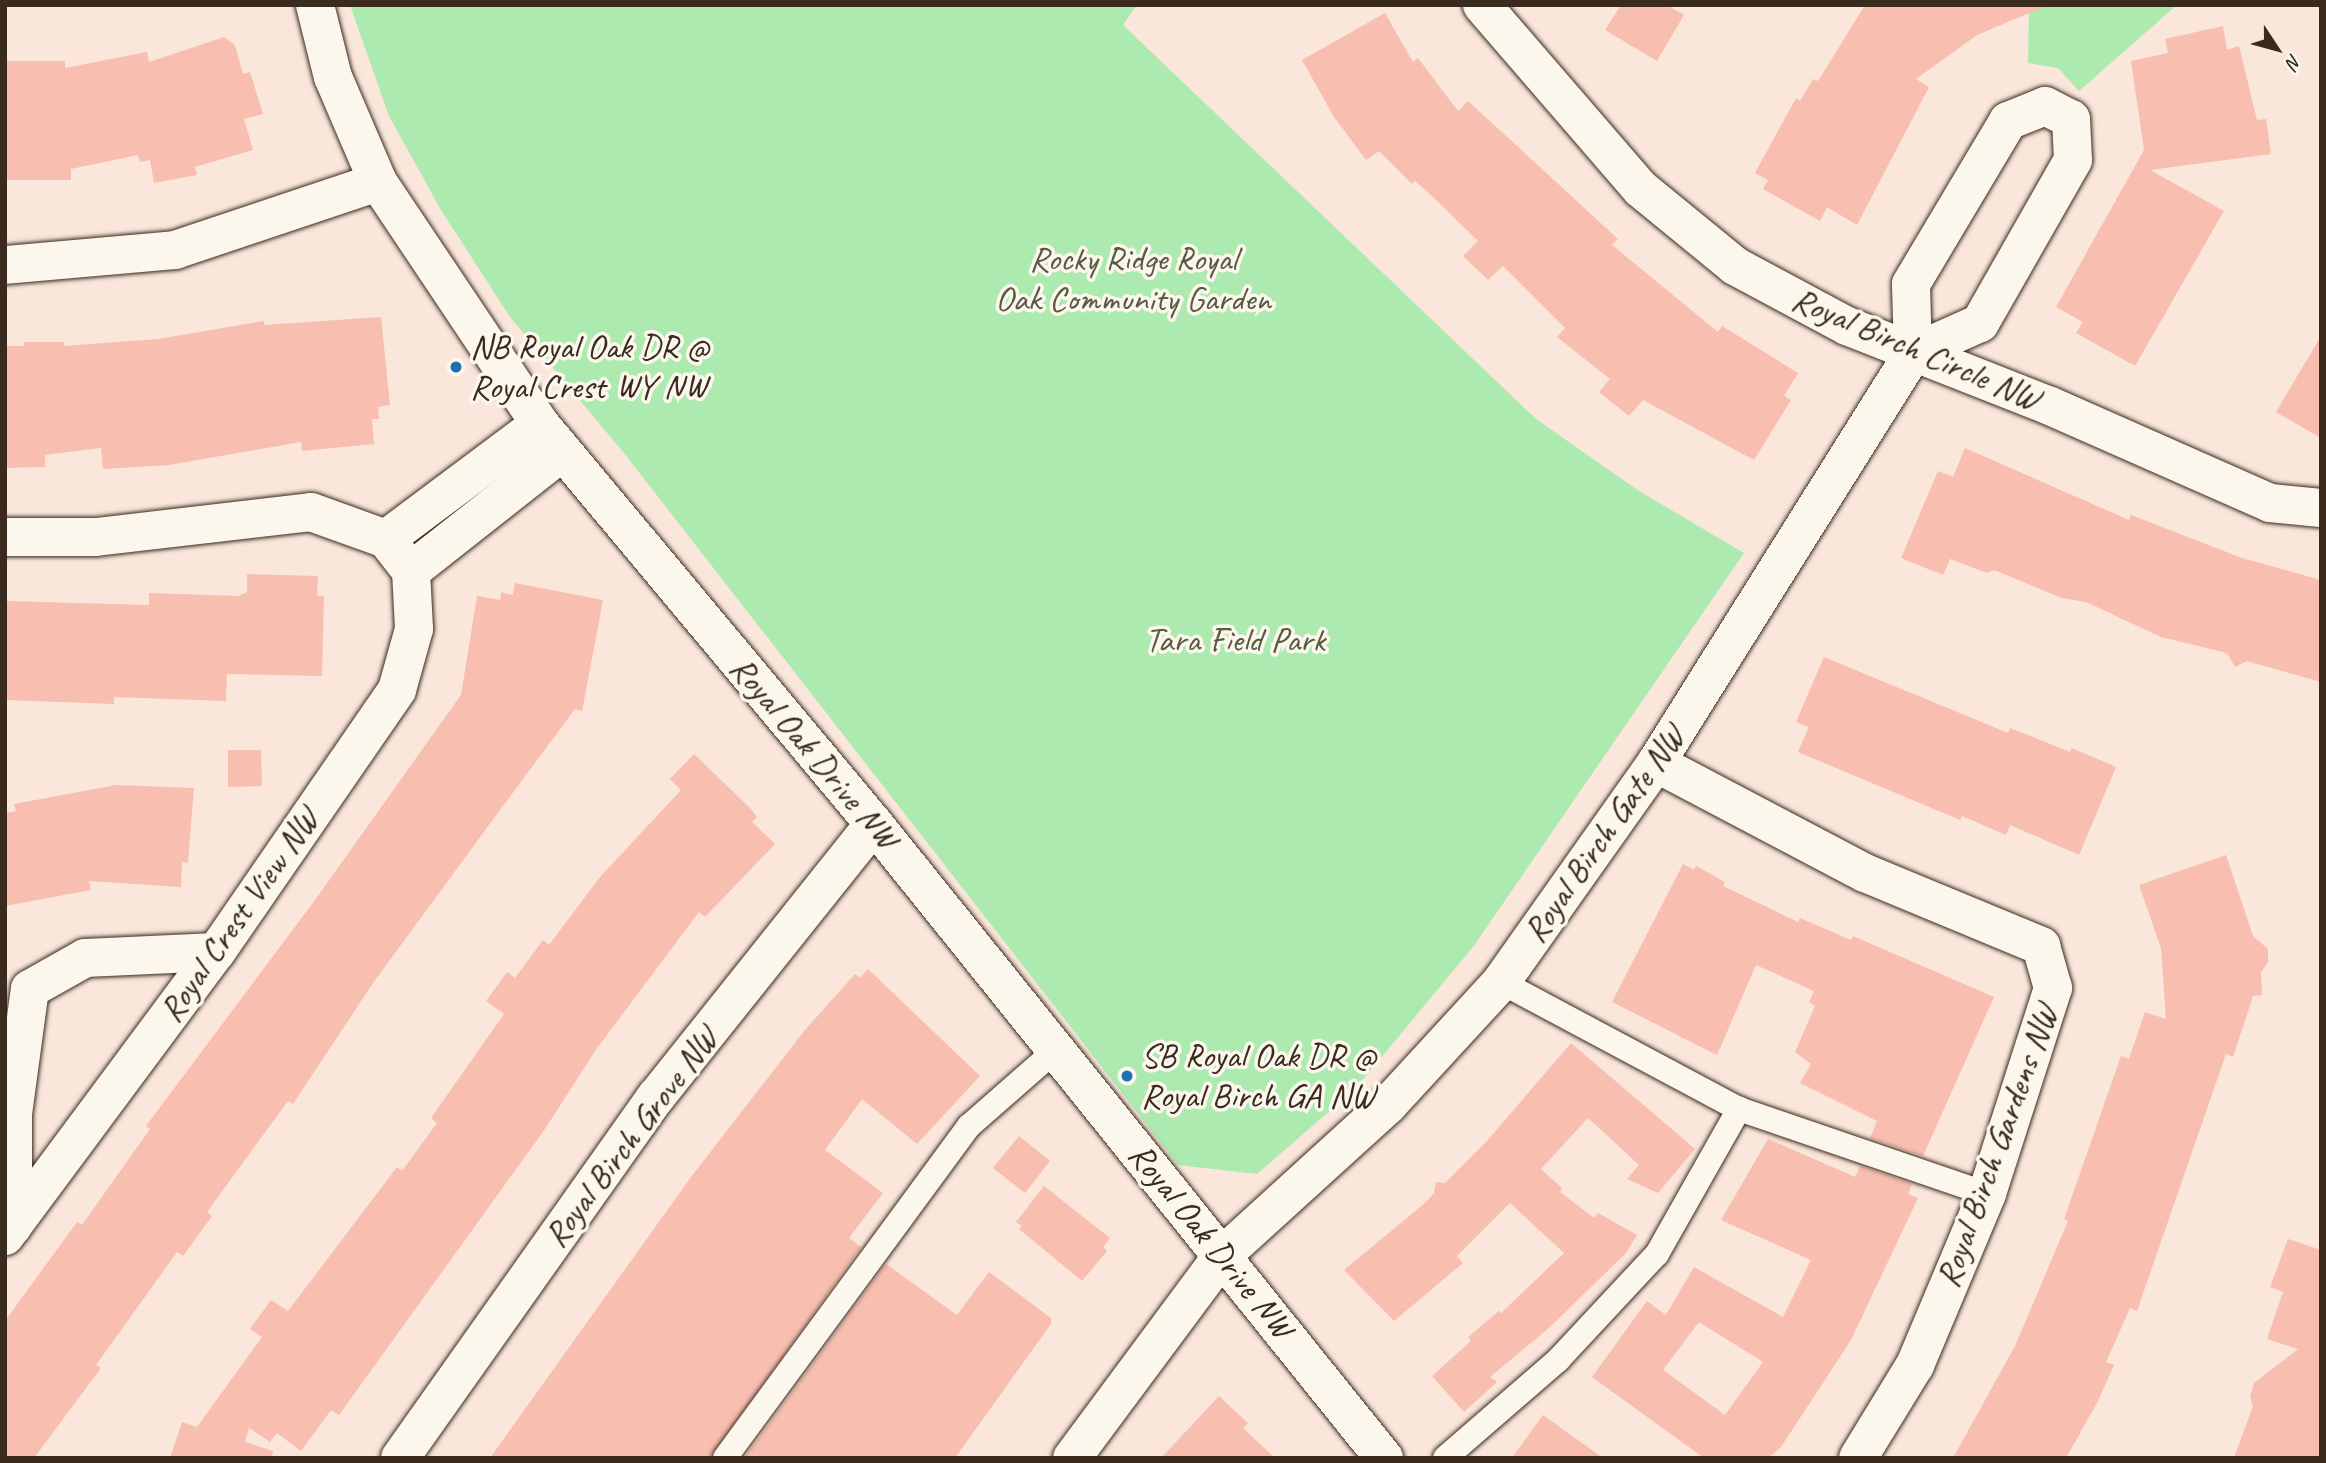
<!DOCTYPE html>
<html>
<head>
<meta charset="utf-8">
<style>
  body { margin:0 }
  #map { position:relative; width:2326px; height:1463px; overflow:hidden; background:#fae6da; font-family:Caveat,sans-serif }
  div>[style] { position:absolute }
  .green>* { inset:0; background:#adeab0 }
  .building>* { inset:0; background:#f8beaf }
  .roads { filter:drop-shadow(0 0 2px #3b2a1e) drop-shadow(0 0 2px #3b2a1e) }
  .lane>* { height:24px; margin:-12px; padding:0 12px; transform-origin:12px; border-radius:12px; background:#fbf7ec }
  .street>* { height:38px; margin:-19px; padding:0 19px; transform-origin:19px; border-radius:19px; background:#fbf7ec }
  .secondary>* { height:38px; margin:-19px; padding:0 19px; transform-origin:19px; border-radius:19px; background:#fbf7ec }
  .dots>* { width:19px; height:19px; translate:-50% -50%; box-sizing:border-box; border:4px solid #fbf7ec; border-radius:50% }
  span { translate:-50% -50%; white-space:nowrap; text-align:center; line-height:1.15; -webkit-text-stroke:7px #fbf7ec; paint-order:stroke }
  .park-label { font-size:35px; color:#585a42 }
  .poi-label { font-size:35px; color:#3b2a1e }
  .left { translate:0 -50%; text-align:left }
  .street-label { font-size:35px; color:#3b2a1e }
  .frame { position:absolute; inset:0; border:7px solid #3b2a1e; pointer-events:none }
  .north { position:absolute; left:2242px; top:14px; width:70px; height:70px; -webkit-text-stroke:5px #fbf7ec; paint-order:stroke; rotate:126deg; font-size:19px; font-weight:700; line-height:28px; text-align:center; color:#3b2a1e }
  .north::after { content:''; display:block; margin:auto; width:24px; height:32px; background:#3b2a1e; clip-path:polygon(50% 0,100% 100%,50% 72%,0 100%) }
</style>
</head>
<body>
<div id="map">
  <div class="green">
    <i style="clip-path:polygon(350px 5px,1137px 5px,1123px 25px,1536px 419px,1639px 491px,1744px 553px,1473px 947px,1356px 1088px,1257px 1174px,1178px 1165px,624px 453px,510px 317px,441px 210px,389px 116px)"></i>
    <i style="clip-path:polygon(2029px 5px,2177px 5px,2079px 91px,2058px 68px,2028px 63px)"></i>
  </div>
  <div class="building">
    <i style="clip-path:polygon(1621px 5px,1667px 5px,1684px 15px,1657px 61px,1605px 30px)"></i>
    <i style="clip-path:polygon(1865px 5px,2046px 6px,1977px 35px,1916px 79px,1929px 87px,1857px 225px,1827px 207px,1820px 221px,1763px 189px,1768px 180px,1755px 173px,1796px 98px,1800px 101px,1813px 79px,1818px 81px)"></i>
    <i style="clip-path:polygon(1385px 13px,1413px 62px,1418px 58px,1458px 111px,1468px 101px,1618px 239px,1612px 245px,1718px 332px,1722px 326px,1798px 373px,1784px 396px,1791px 400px,1754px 460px,1643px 400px,1629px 416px,1599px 392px,1610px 379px,1557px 337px,1565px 328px,1503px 266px,1488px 280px,1463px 256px,1478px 241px,1431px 195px,1415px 181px,1412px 184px,1379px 151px,1366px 160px,1334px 117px,1302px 60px)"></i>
    <i style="clip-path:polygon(2223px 26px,2227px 50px,2239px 46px,2257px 120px,2266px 119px,2271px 154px,2150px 170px,2224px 211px,2135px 366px,2076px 333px,2083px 322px,2056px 307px,2144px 150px,2131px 61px,2168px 53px,2165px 39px)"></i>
    <i style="clip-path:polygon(224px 37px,235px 45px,243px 74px,250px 72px,263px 114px,244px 119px,253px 150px,195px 167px,197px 175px,154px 183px,150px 160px,140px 162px,138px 155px,71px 169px,71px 180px,5px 180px,5px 61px,65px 61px,65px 68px,147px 52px,149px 62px)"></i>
    <i style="clip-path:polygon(381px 317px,390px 405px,378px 407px,379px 419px,372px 419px,374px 444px,302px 451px,301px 442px,169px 465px,103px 469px,101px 448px,45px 455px,45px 467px,5px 468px,5px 346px,24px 346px,24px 342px,64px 342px,64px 346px,158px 339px,264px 321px,264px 325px)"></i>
    <i style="clip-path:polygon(2321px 336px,2321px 438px,2276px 412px)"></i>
    <i style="clip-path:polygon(1965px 448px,2129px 520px,2131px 515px,2242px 558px,2321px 580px,2321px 682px,2247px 661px,2235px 667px,2227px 653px,2161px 637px,2086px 602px,2062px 598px,1994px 570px,1987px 573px,1950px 559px,1943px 575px,1901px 558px,1938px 471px,1953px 477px)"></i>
    <i style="clip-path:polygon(247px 574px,318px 576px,317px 596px,324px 596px,322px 676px,227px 674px,226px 701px,114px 697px,114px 704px,5px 700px,5px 601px,149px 605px,149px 593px,239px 596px,247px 592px)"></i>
    <i style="clip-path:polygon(515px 583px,603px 600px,582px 711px,575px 709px,500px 810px,373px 983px,293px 1104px,288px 1101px,207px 1212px,212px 1216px,183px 1256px,177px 1252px,96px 1365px,101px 1368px,34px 1458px,5px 1458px,5px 1321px,77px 1222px,82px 1225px,150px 1129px,146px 1126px,315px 900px,461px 695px,477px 596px,500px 600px,501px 592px,513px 595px)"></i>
    <i style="clip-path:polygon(1824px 657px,2008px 733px,2010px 728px,2070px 752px,2072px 748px,2116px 767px,2079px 855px,2010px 825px,2006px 835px,1962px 816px,1960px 820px,1798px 752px,1809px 727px,1796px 722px)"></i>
    <i style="clip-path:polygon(228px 750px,261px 750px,262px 786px,228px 787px)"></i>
    <i style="clip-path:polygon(694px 754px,750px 808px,757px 817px,752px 822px,775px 844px,705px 917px,699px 912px,595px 1051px,545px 1129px,339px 1415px,331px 1410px,301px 1451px,277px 1433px,270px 1442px,249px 1428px,245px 1442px,273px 1451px,272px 1458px,170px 1458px,182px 1422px,197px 1427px,262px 1337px,250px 1329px,271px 1300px,288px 1311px,397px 1167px,402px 1171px,437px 1123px,431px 1118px,504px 1014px,486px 1001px,507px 972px,515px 978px,543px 940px,549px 945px,600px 877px,681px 790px,670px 779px)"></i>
    <i style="clip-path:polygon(116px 785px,194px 788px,188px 863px,182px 862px,181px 887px,89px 881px,91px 890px,5px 906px,5px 813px,16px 811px,14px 804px)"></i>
    <i style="clip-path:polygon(2226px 855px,2253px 936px,2268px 949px,2268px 962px,2261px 972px,2262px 995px,2253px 996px,2233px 1057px,2226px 1054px,2137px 1311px,2130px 1308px,2106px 1362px,2114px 1365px,2098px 1401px,2066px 1458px,1953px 1458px,2015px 1346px,2068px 1221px,2064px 1219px,2121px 1056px,2129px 1059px,2145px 1012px,2166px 1019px,2161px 948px,2139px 885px)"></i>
    <i style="clip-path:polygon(1683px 864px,1694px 870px,1696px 866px,1725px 882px,1723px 886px,1798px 922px,1800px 918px,1851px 940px,1853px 936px,1994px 997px,1923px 1156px,1870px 1138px,1877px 1121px,1800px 1083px,1811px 1064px,1795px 1052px,1815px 1006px,1809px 1002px,1814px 991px,1756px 965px,1717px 1055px,1612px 1002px)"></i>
    <i style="clip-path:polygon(868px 969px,980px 1076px,917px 1144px,862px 1099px,825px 1150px,883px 1193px,849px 1238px,861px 1247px,710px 1458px,490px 1458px,691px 1177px,805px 1030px,855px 974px,860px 978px)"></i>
    <i style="clip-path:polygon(1571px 1043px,1695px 1149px,1658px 1193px,1627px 1179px,1639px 1165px,1588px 1118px,1541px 1169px,1562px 1188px,1560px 1192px,1594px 1218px,1598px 1213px,1637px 1235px,1625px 1254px,1550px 1327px,1490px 1377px,1497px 1382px,1464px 1412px,1432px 1376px,1471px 1341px,1468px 1337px,1499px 1311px,1501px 1313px,1564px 1253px,1510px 1203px,1457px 1256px,1463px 1263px,1394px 1321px,1344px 1270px,1425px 1203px,1434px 1193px,1436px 1182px,1445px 1183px,1486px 1142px)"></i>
    <i style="clip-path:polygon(1019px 1136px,1050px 1161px,1025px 1193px,993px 1168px)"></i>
    <i style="clip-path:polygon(evenodd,1768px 1139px,1855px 1177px,1860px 1166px,1912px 1184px,1908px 1194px,1918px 1198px,1851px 1340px,1781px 1447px,1768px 1458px,1704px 1458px,1592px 1377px,1647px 1301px,1666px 1315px,1694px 1267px,1783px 1317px,1811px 1260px,1721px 1220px,1768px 1139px,1699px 1322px,1763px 1362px,1725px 1415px,1663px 1370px,1699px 1322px)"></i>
    <i style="clip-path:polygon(1044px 1186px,1110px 1238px,1103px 1247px,1107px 1251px,1082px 1281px,1019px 1229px,1022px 1226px,1016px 1222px)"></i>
    <i style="clip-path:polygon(2288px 1239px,2321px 1250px,2321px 1458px,2234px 1458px,2253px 1406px,2250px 1397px,2254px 1383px,2298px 1349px,2267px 1339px,2283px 1292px,2270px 1287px)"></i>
    <i style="clip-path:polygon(886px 1264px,957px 1315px,989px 1272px,1051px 1318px,1051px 1324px,955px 1458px,744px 1458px)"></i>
    <i style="clip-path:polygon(1219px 1396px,1248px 1423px,1243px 1428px,1275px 1458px,1161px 1458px)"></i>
    <i style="clip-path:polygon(1543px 1415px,1603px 1458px,1512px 1458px)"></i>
  </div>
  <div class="roads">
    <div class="lane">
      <i style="left:1501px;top:982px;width:270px;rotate:28.1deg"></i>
      <i style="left:1739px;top:1109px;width:262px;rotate:18.9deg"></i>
      <i style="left:725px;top:1458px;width:412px;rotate:-53.7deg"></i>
      <i style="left:969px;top:1126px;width:117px;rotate:-41.2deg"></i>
      <i style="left:1445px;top:1458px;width:150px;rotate:-40.9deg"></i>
      <i style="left:1558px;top:1360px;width:145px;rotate:-47deg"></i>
      <i style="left:1657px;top:1254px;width:167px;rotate:-60.5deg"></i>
    </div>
    <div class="street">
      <i style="left:1482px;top:5px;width:243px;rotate:49.2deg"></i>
      <i style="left:1641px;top:189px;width:122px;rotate:39.3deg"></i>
      <i style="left:1735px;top:266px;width:127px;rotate:28.2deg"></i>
      <i style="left:1847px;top:326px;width:216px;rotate:21.5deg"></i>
      <i style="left:2048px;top:405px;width:243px;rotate:23.8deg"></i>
      <i style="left:2270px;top:503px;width:51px;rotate:5.6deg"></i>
      <i style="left:2045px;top:106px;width:29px;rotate:27deg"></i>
      <i style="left:2071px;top:119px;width:41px;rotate:87.2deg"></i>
      <i style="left:2073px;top:160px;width:188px;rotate:119.7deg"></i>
      <i style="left:1980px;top:323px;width:73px;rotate:155.9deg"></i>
      <i style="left:1913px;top:353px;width:69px;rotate:-91.7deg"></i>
      <i style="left:1911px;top:284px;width:190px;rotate:-59.2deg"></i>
      <i style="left:2008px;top:121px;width:40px;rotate:-22deg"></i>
      <i style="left:5px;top:265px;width:171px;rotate:-5deg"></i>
      <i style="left:175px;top:250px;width:214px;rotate:-18.5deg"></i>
      <i style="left:5px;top:537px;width:91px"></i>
      <i style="left:96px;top:537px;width:216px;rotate:-6.6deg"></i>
      <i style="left:311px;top:512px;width:80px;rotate:19.8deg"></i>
      <i style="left:386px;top:539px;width:41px;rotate:52deg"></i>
      <i style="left:411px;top:571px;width:58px;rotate:87deg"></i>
      <i style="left:414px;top:629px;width:63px;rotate:105.6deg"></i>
      <i style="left:397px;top:690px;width:318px;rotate:124.6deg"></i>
      <i style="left:216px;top:952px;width:354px;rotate:126.6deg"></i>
      <i style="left:386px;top:539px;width:192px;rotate:-36.8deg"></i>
      <i style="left:411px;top:571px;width:191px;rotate:-38.2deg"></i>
      <i style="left:1656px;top:763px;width:236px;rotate:27.8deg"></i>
      <i style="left:1865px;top:873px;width:191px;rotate:22.5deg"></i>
      <i style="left:2041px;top:946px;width:44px;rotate:74.1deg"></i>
      <i style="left:2053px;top:988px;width:216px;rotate:107.8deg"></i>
      <i style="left:1987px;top:1194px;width:186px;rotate:112.8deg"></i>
      <i style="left:1915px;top:1365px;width:109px;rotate:121.5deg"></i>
      <i style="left:13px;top:1226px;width:112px;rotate:-90deg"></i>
      <i style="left:13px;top:1114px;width:126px;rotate:-82.3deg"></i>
      <i style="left:30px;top:989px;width:63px;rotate:-29.4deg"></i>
      <i style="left:85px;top:958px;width:131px;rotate:-2.6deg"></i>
      <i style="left:400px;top:1458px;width:443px;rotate:-54.7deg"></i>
      <i style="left:656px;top:1097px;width:349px;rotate:-51.4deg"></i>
      <i style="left:1072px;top:1458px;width:253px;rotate:-53.4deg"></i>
      <i style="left:1223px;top:1255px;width:223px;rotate:-42.3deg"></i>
      <i style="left:1388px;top:1105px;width:167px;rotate:-47.4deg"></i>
      <i style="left:1501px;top:982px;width:268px;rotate:-54.7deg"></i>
      <i style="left:1656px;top:763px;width:484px;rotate:-57.9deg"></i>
    </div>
    <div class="secondary">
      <i style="left:315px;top:5px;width:74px;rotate:76deg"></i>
      <i style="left:333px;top:77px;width:114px;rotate:66.8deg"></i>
      <i style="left:378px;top:182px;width:291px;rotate:56.2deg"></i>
      <i style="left:540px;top:424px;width:521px;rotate:50.14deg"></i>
      <i style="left:874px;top:824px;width:814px;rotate:51.19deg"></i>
    </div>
  </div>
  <div class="dots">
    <i style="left:456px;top:367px;background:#1f6fb2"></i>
    <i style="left:1127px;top:1076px;background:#1f6fb2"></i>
  </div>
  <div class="park-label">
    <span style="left:1133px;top:279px">Rocky Ridge Royal<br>Oak Community Garden</span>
    <span style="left:1235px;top:640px">Tara Field Park</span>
  </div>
  <div class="poi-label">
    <span class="left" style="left:470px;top:367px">NB Royal Oak DR @<br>Royal Crest WY NW</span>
    <span class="left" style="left:1141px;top:1076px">SB Royal Oak DR @<br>Royal Birch GA NW</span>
  </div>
  <div class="street-label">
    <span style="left:1916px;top:349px;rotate:23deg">Royal Birch Circle NW</span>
    <span style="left:814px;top:753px;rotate:50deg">Royal Oak Drive NW</span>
    <span style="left:1604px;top:834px;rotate:-55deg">Royal Birch Gate NW</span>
    <span style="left:239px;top:915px;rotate:-55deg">Royal Crest View NW</span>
    <span style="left:631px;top:1137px;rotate:-53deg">Royal Birch Grove NW</span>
    <span style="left:1997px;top:1146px;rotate:-70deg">Royal Birch Gardens NW</span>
    <span style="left:1211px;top:1241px;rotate:51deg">Royal Oak Drive NW</span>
  </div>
  <div class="frame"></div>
  <div class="north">N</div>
</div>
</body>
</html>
